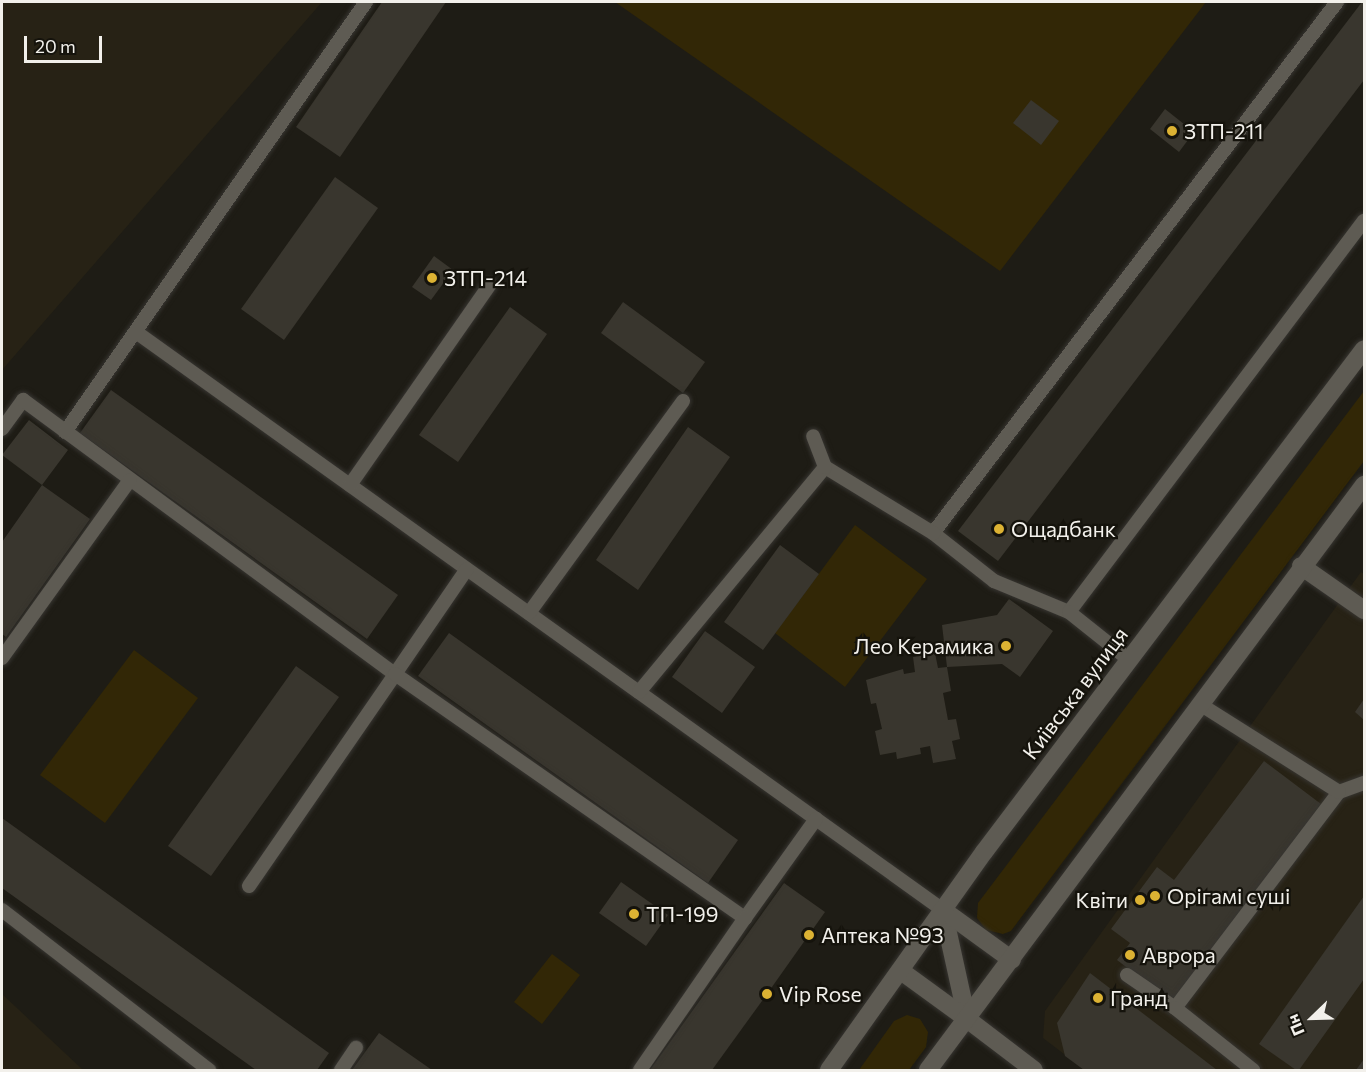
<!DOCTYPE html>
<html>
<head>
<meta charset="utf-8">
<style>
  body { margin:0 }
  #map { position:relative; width:1366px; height:1072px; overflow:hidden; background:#1e1c15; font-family:Commissioner,sans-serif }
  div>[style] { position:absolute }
  .built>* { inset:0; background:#272215 }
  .green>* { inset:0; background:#322706 }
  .building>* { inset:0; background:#39362e }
  .roads { filter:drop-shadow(0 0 2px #373531) drop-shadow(0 0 2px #373531) }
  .lane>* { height:14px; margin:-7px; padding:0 7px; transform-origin:7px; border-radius:7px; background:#5e5b53 }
  .street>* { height:18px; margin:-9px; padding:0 9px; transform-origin:9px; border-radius:9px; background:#5e5b53 }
  .secondary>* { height:18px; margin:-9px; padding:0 9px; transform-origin:9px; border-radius:9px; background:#5e5b53 }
  .dots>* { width:16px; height:16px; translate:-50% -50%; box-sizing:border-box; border:3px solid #15130c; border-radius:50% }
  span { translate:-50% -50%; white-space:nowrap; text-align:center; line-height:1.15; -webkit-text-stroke:4.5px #15130c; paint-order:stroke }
  .poi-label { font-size:21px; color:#f2f0eb }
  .left { translate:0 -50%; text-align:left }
  .right { translate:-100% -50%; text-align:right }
  .street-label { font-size:21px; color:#f2f0eb }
  .frame { position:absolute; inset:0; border:3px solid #f2f0eb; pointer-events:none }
  .north { position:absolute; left:1282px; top:988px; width:60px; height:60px; -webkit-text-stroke:4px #15130c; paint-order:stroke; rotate:247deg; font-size:16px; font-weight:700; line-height:24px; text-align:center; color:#f2f0eb }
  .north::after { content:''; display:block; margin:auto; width:21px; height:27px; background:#f2f0eb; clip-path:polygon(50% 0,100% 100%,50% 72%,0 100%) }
  .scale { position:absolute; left:24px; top:36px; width:78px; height:27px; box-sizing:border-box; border:3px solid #f2f0eb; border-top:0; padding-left:8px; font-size:18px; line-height:21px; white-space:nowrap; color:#f2f0eb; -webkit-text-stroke:4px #15130c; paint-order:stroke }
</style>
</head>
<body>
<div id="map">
  <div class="built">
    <i style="clip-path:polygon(2px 2px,322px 2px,2px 370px)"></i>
    <i style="clip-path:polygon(1361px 572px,1364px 574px,1364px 1070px,1085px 1070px,1043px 1038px,1045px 1011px)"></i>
    <i style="clip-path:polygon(2px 994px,83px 1070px,2px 1070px)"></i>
  </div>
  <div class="green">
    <i style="clip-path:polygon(615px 2px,1206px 2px,1000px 271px)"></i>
    <i style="clip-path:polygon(1364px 391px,1364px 461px,1011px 931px,1003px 934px,986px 930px,977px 918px,978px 903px)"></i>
    <i style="clip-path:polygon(855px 525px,927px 579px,845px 687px,775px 633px)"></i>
    <i style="clip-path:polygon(134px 650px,198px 698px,105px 823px,40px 775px)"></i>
    <i style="clip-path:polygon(552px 954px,580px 975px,542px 1024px,514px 1002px)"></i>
    <i style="clip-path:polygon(907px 1015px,920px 1019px,928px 1032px,926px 1047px,909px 1070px,859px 1070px,894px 1021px)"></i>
  </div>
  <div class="building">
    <i style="clip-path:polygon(382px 2px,446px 2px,340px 157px,296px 127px)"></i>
    <i style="clip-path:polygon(1362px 2px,1364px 2px,1364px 80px,998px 561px,958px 531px)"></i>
    <i style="clip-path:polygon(1031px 100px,1059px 121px,1041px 145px,1013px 123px)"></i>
    <i style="clip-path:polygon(1165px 109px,1194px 132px,1179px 152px,1150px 129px)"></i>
    <i style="clip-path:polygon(335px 177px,378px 208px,284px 340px,241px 309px)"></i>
    <i style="clip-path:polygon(434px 256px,453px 270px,431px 300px,412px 287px)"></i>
    <i style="clip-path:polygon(623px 302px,705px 362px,683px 393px,601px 333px)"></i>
    <i style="clip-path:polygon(510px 307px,547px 334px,458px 462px,419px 435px)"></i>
    <i style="clip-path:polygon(111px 390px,398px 595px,367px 639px,80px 433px)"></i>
    <i style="clip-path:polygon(29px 420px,68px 450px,42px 485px,90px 519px,6px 637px,2px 634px,2px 542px,42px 485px,2px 455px)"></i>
    <i style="clip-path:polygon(688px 427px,730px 457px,638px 590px,596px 560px)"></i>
    <i style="clip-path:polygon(780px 545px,819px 574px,763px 650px,724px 622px)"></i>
    <i style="clip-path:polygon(1009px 599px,1053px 631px,1020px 677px,1002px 664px,947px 667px,942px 625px,997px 615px)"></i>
    <i style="clip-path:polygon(705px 631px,755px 667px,722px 713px,672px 677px)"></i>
    <i style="clip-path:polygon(449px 633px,738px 840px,708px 883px,418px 676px)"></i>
    <i style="clip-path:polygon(935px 653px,938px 668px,947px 667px,951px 691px,943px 693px,948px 720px,956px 719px,960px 739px,952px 741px,956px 759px,933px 763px,930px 746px,920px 748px,921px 754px,897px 759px,896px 752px,880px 755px,875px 731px,882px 729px,876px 703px,871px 704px,866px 680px,903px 669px,904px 674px,915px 672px,913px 657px)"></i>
    <i style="clip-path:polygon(296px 666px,339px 697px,211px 876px,168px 846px)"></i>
    <i style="clip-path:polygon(1364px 699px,1364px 720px,1355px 712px)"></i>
    <i style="clip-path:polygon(1264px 761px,1321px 804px,1172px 1002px,1117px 960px,1130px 943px,1111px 929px,1157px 867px,1174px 880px)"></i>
    <i style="clip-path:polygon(2px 818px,329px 1053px,317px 1070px,256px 1070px,2px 888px)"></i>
    <i style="clip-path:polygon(621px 882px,668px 915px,646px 946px,599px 913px)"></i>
    <i style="clip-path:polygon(784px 883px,825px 912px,767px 994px,712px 1070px,650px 1070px)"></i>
    <i style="clip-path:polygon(1364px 896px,1364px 979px,1299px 1070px,1296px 1070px,1259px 1044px)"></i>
    <i style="clip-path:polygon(1090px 973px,1217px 1070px,1084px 1070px,1065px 1056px,1057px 1023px)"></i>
    <i style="clip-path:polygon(379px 1033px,432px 1070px,352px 1070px)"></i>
    <i style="clip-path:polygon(1364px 1059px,1364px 1070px,1356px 1070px)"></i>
  </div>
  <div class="roads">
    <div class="lane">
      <i style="left:1337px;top:2px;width:667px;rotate:127.26deg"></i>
      <i style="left:933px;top:533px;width:78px;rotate:38.2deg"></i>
      <i style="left:994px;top:581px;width:81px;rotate:22.5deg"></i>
      <i style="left:1069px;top:612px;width:490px;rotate:-53deg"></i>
      <i style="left:136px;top:332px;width:993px;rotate:35.61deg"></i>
      <i style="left:2px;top:429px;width:36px;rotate:-54deg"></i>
      <i style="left:23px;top:400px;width:462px;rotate:36.4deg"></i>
      <i style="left:395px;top:674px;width:127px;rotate:-55.6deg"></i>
      <i style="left:65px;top:432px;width:525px;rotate:-55.01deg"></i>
      <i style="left:825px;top:467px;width:127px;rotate:31.4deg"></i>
      <i style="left:350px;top:485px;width:243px;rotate:-55.1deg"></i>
      <i style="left:1069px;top:612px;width:75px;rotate:38.5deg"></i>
      <i style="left:529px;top:613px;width:262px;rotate:-54deg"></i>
      <i style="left:2px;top:658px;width:219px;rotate:-54.3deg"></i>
      <i style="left:639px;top:692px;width:292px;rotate:-50.4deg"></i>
      <i style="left:825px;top:467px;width:33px;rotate:-111deg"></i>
      <i style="left:1339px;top:792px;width:27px;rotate:-20deg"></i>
      <i style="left:249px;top:886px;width:257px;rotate:-55.4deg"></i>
      <i style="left:395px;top:674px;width:427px;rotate:34.9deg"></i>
      <i style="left:745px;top:918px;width:122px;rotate:-54.4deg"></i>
      <i style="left:2px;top:910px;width:262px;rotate:37.7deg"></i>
      <i style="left:1127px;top:975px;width:58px;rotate:34.5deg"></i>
      <i style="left:1175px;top:1008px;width:271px;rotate:-52.8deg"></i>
      <i style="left:1339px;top:792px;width:165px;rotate:-147.7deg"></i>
      <i style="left:1175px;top:1008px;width:100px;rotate:38.5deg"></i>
      <i style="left:341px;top:1070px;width:27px;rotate:-56deg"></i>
      <i style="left:640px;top:1070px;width:185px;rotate:-55.4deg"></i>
    </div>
    <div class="street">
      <i style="left:1301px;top:566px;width:77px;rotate:34.9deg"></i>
      <i style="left:943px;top:910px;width:112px;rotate:77.6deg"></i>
      <i style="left:967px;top:1019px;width:84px;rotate:37.3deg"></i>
    </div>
    <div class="secondary">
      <i style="left:943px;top:910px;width:85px;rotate:35.9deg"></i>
      <i style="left:901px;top:971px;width:82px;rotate:36deg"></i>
      <i style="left:829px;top:1070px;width:267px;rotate:-54.6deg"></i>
      <i style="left:984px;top:852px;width:630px;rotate:-52.93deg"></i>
      <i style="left:928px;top:1070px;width:730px;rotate:-53.3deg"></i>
    </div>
  </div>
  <div class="dots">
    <i style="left:1172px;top:131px;background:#dcb233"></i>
    <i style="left:432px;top:278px;background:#dcb233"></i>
    <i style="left:999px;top:529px;background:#dcb233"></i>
    <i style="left:1006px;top:646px;background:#dcb233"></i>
    <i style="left:1155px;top:896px;background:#dcb233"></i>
    <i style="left:1140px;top:900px;background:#dcb233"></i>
    <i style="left:634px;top:914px;background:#dcb233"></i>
    <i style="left:809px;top:935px;background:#dcb233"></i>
    <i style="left:1130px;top:955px;background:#dcb233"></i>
    <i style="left:767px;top:994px;background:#dcb233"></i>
    <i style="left:1098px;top:998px;background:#dcb233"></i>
  </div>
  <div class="poi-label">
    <span class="left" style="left:1184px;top:131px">ЗТП-211</span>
    <span class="left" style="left:444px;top:278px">ЗТП-214</span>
    <span class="left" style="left:1011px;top:529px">Ощадбанк</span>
    <span class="right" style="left:994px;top:646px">Лео Керамика</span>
    <span class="left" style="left:1167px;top:896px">Орігамі суші</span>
    <span class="right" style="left:1128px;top:900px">Квiти</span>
    <span class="left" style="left:646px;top:914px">ТП-199</span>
    <span class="left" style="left:821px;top:935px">Аптека №93</span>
    <span class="left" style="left:1142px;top:955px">Аврора</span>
    <span class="left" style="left:779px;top:994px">Vip Rose</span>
    <span class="left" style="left:1110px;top:998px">Гранд</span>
  </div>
  <div class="street-label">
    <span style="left:1075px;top:693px;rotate:-53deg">Київська вулиця</span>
  </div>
  <div class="frame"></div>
  <div class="north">Пн</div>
  <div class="scale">20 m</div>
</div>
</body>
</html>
